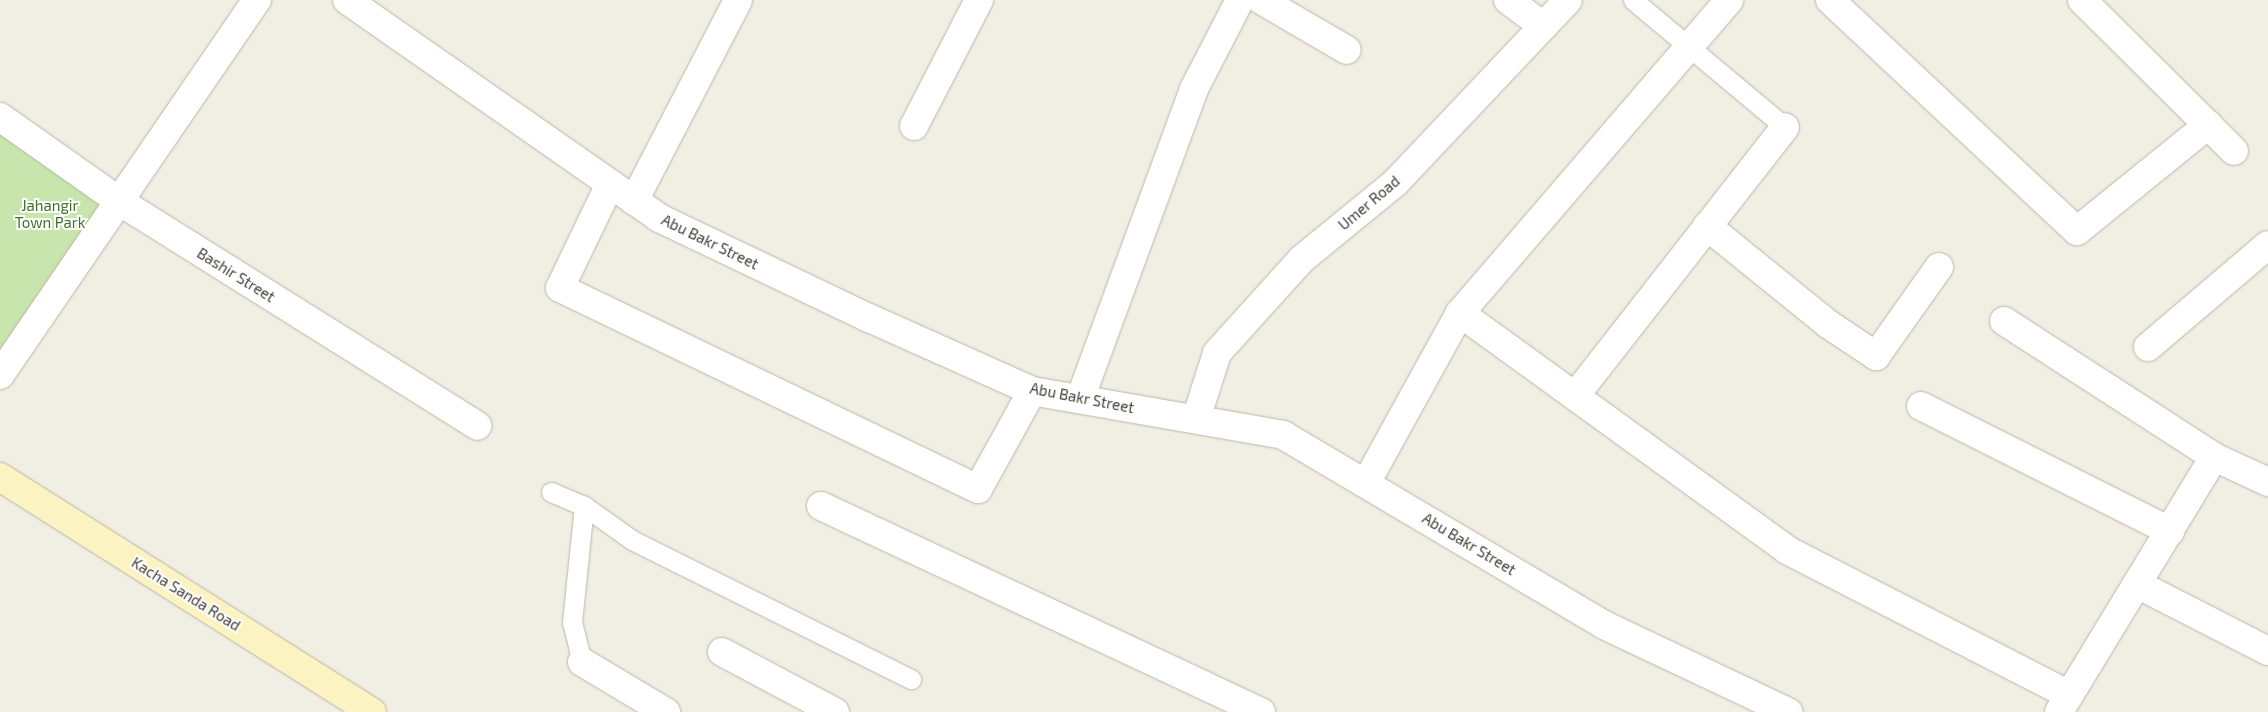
<!DOCTYPE html>
<html>
<head>
<meta charset="utf-8">
<style>
  body { margin:0 }
  #map { position:relative; width:2268px; height:712px; overflow:hidden; background:#f1eee3; font-family:"Exo 2",sans-serif }
  div>[style] { position:absolute }
  .green>* { inset:0; background:#c7e5ad }
  .roads { filter:drop-shadow(0 0 1px #bcb6a6) drop-shadow(0 0 1px #bcb6a6) }
  .lane>* { height:19px; margin:-9.5px; padding:0 9.5px; transform-origin:9.5px; border-radius:9.5px; background:#fff }
  .street>* { height:28px; margin:-14px; padding:0 14px; transform-origin:14px; border-radius:14px; background:#fff }
  .secondary>* { height:28px; margin:-14px; padding:0 14px; transform-origin:14px; border-radius:14px; background:#fcf3c2 }
  span { translate:-50% -50%; white-space:nowrap; text-align:center; line-height:1.15; -webkit-text-stroke:4px #fff; paint-order:stroke }
  .street-label { font-size:15px; color:#423e34 }
  .park-label { font-size:15px; color:#3f712a }
</style>
</head>
<body>
<div id="map">
  <div class="green">
    <i style="clip-path:polygon(0 118px,119px 201px,0 375px)"></i>
  </div>
  <div class="roads">
    <div class="lane">
      <i style="left:1633px;top:0;width:198px;rotate:39.9deg"></i>
      <i style="left:551px;top:492px;width:36px;rotate:23deg"></i>
      <i style="left:584px;top:506px;width:59px;rotate:35.3deg"></i>
      <i style="left:632px;top:540px;width:312px;rotate:26.5deg"></i>
      <i style="left:582px;top:662px;width:41px;rotate:-104deg"></i>
      <i style="left:572px;top:622px;width:117px;rotate:-84.1deg"></i>
    </div>
    <div class="street">
      <i style="left:347px;top:0;width:381px;rotate:34.9deg"></i>
      <i style="left:659px;top:218px;width:233px;rotate:25.5deg"></i>
      <i style="left:869px;top:318px;width:179px;rotate:24.1deg"></i>
      <i style="left:1032px;top:391px;width:255px;rotate:9.9deg"></i>
      <i style="left:1283px;top:435px;width:373px;rotate:30.6deg"></i>
      <i style="left:1604px;top:625px;width:204px;rotate:25.3deg"></i>
      <i style="left:1261px;top:0;width:99px;rotate:30.2deg"></i>
      <i style="left:1508px;top:0;width:44px;rotate:36.6deg"></i>
      <i style="left:1830px;top:0;width:338px;rotate:43.1deg"></i>
      <i style="left:2077px;top:231px;width:169px;rotate:-39deg"></i>
      <i style="left:2082px;top:0;width:214px;rotate:44.8deg"></i>
      <i style="left:0;top:117px;width:146px;rotate:35.2deg"></i>
      <i style="left:119px;top:201px;width:423px;rotate:32.1deg"></i>
      <i style="left:914px;top:126px;width:142px;rotate:-62.7deg"></i>
      <i style="left:610px;top:184px;width:115px;rotate:115.7deg"></i>
      <i style="left:560px;top:288px;width:464px;rotate:25.7deg"></i>
      <i style="left:978px;top:489px;width:112px;rotate:-61.1deg"></i>
      <i style="left:634px;top:201px;width:226px;rotate:-62.6deg"></i>
      <i style="left:1707px;top:226px;width:156px;rotate:39deg"></i>
      <i style="left:1828px;top:324px;width:58px;rotate:33.7deg"></i>
      <i style="left:1876px;top:356px;width:109px;rotate:-54.7deg"></i>
      <i style="left:1460px;top:313px;width:404px;rotate:35.9deg"></i>
      <i style="left:1787px;top:550px;width:317px;rotate:27.2deg"></i>
      <i style="left:2004px;top:321px;width:250px;rotate:32.9deg"></i>
      <i style="left:2214px;top:457px;width:60px;rotate:24.8deg"></i>
      <i style="left:2148px;top:347px;width:157px;rotate:-40.4deg"></i>
      <i style="left:0;top:375px;width:455px;rotate:-55.6deg"></i>
      <i style="left:1575px;top:396px;width:341px;rotate:-52deg"></i>
      <i style="left:1080px;top:399px;width:330px;rotate:-69.8deg"></i>
      <i style="left:1194px;top:89px;width:100px;rotate:-62.7deg"></i>
      <i style="left:1921px;top:406px;width:279px;rotate:26.7deg"></i>
      <i style="left:1196px;top:419px;width:69px;rotate:-72.3deg"></i>
      <i style="left:1217px;top:353px;width:127px;rotate:-47.9deg"></i>
      <i style="left:1302px;top:259px;width:122px;rotate:-39.3deg"></i>
      <i style="left:1396px;top:182px;width:250px;rotate:-46.6deg"></i>
      <i style="left:1366px;top:483px;width:194px;rotate:-61.1deg"></i>
      <i style="left:1460px;top:313px;width:413px;rotate:-49.3deg"></i>
      <i style="left:821px;top:506px;width:486px;rotate:25.1deg"></i>
      <i style="left:2137px;top:584px;width:147px;rotate:27.1deg"></i>
      <i style="left:722px;top:652px;width:128px;rotate:28deg"></i>
      <i style="left:582px;top:662px;width:98px;rotate:30.8deg"></i>
      <i style="left:2059px;top:712px;width:298px;rotate:-58.7deg"></i>
    </div>
    <div class="secondary">
      <i style="left:0;top:477px;width:440px;rotate:32.3deg"></i>
    </div>
  </div>
  <div class="street-label">
    <span style="left:1369px;top:203px;rotate:-40deg">Umer Road</span>
    <span style="left:710px;top:242px;rotate:26deg">Abu Bakr Street</span>
    <span style="left:236px;top:275px;rotate:32deg">Bashir Street</span>
    <span style="left:1082px;top:398px;rotate:11deg">Abu Bakr Street</span>
    <span style="left:1469px;top:544px;rotate:31deg">Abu Bakr Street</span>
    <span style="left:186px;top:594px;rotate:32deg">Kacha Sanda Road</span>
  </div>
  <div class="park-label">
    <span style="left:50px;top:214px">Jahangir<br>Town Park</span>
  </div>
</div>
</body>
</html>
